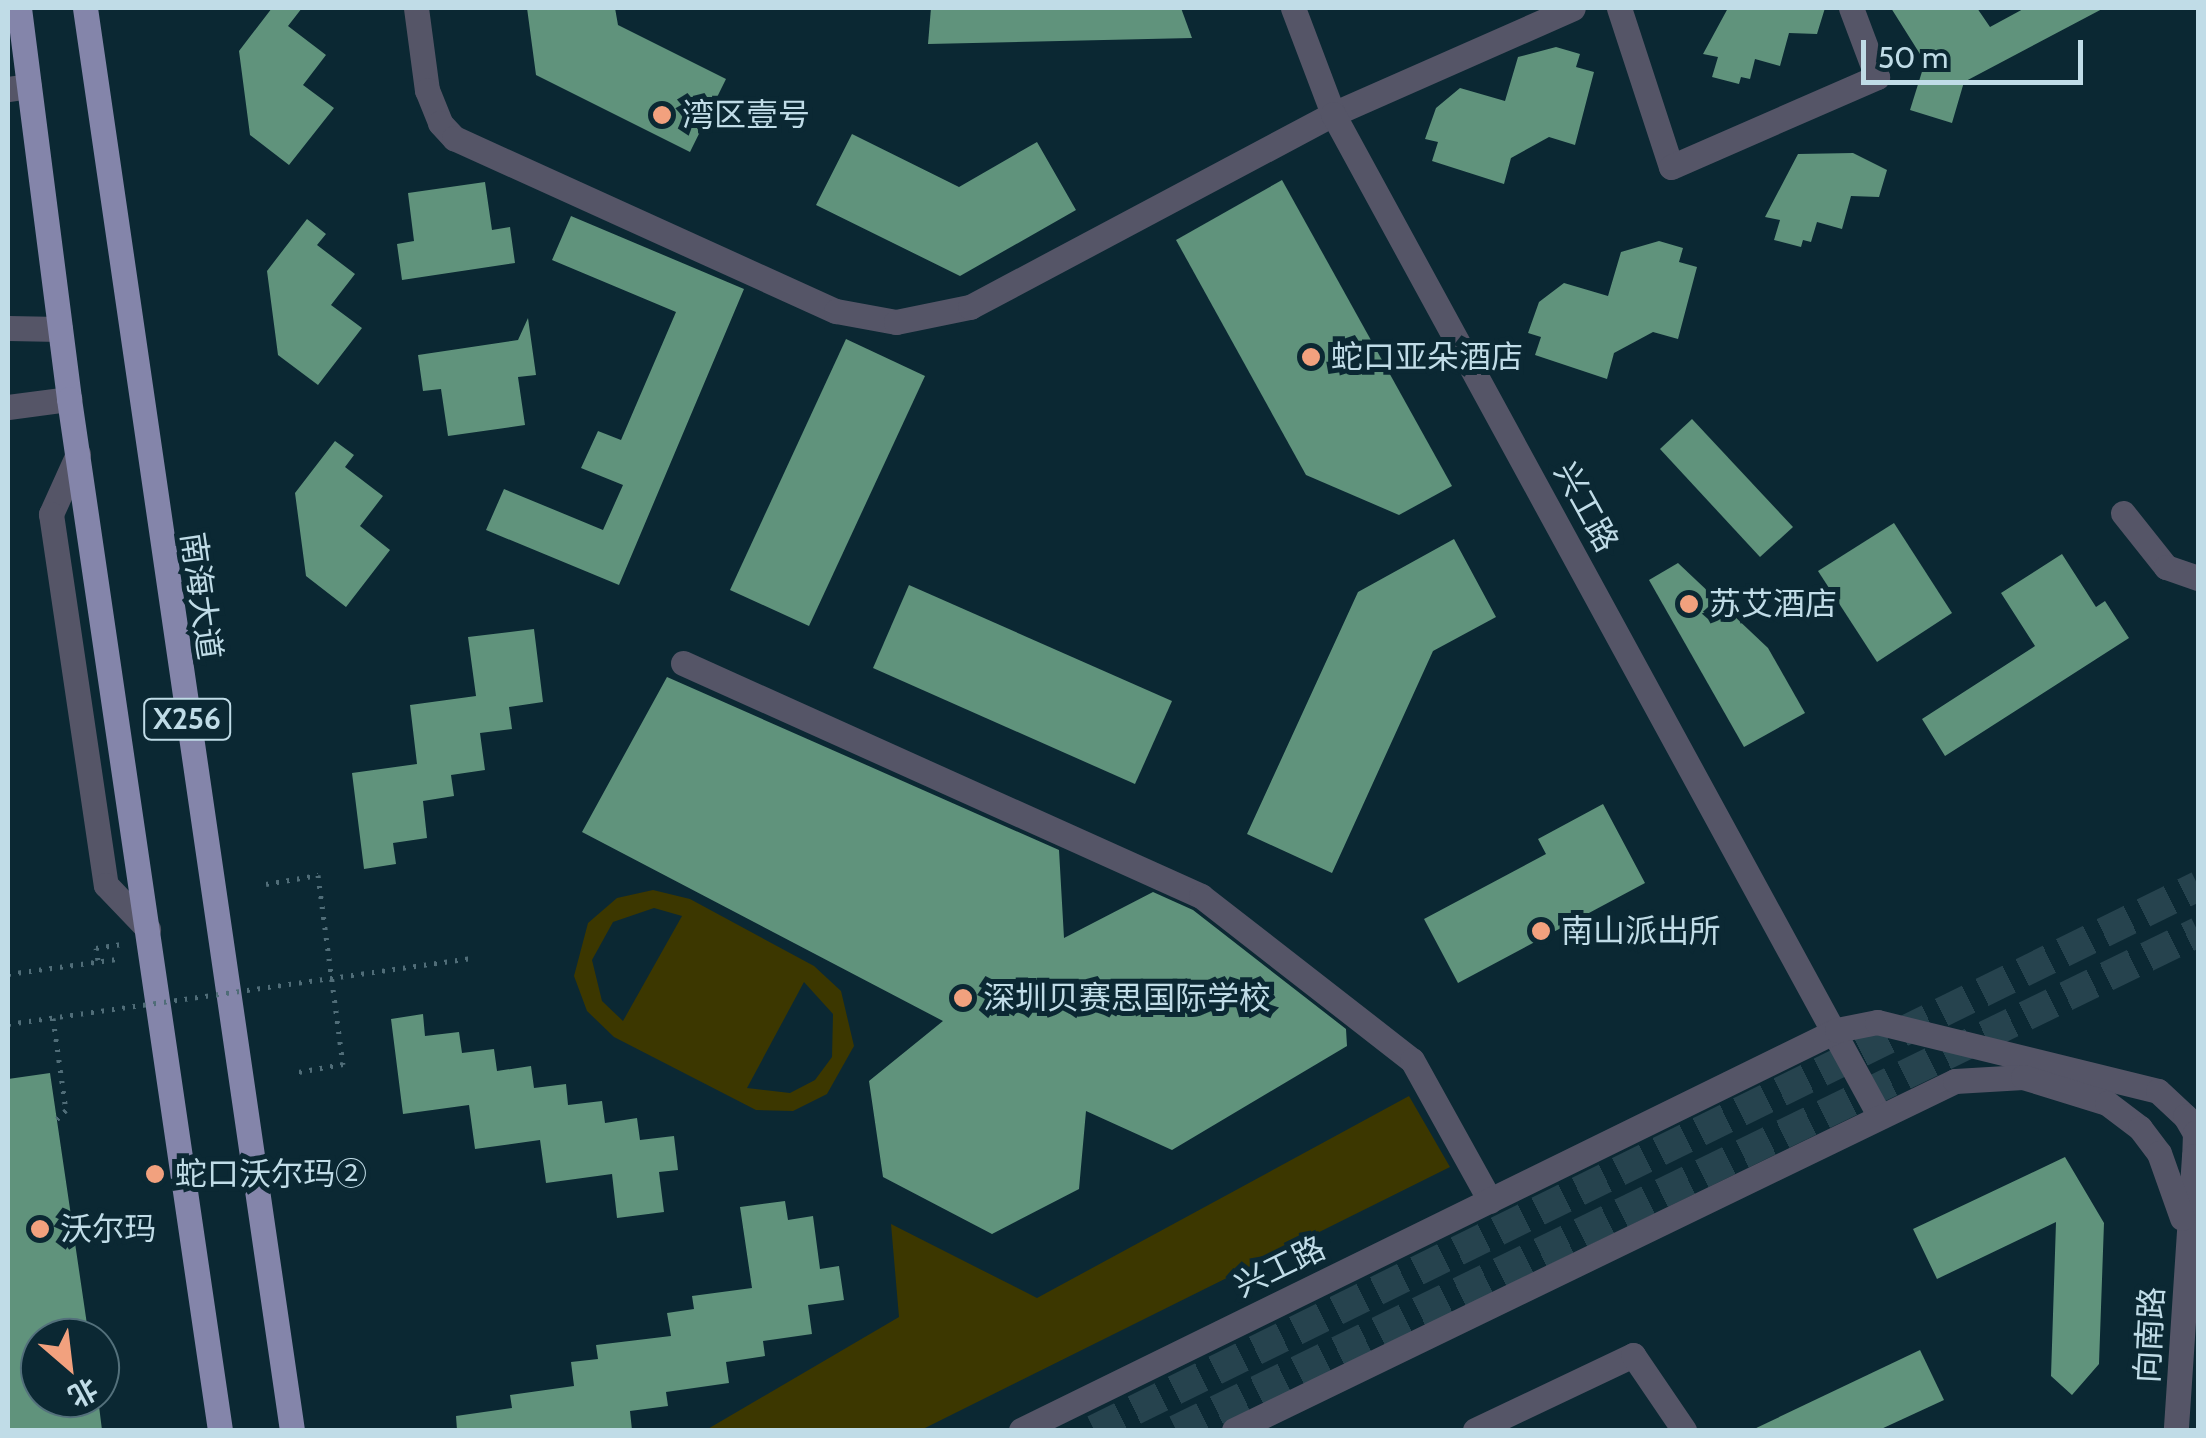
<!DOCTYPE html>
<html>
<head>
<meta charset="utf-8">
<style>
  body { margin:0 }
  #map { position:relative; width:2206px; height:1438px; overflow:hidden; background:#0b2833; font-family:Cabin,"Noto Sans SC",sans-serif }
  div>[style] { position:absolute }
  .green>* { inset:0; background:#3c3700 }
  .building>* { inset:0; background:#60937c }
  .highway-tunnel>* { height:30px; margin-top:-15px; transform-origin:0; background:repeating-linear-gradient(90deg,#26434e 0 30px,transparent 0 45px) }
  .path>* { height:5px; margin-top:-2.5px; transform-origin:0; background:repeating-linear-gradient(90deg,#506d78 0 2.5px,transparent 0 10.5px) }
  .minor>* { height:25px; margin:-12.5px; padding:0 12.5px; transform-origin:12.5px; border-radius:12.5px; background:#555567 }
  .major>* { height:25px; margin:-12.5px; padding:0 12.5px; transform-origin:12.5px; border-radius:12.5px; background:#8485aa }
  .path-bridge>* { height:5px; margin-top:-2.5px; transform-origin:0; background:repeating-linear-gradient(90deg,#506d78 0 2.5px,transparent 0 10.5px) }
  .dots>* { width:28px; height:28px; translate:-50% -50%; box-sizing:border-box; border:5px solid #0b2833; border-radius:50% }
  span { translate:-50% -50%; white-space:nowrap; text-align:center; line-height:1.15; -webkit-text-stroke:10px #0b2833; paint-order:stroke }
  .shield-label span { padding:2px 8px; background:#0b2833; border:2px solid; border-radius:8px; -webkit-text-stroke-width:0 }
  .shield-label { font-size:30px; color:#c0dce7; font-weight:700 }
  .poi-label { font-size:32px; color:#c0dce7 }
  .left { translate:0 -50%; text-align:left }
  .street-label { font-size:32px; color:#c0dce7 }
  .frame { position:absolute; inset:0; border:10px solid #c0dce7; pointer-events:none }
  .north { position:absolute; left:20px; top:1318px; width:100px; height:100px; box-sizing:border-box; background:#0b2833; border:2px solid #53707b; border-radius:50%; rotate:152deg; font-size:28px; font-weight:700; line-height:40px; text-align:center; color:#c0dce7 }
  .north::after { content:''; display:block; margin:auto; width:35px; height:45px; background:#f2a17e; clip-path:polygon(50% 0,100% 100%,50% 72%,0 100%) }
  .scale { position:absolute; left:1861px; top:40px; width:222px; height:45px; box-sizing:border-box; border:5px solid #c0dce7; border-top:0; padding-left:12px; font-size:30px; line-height:35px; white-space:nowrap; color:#c0dce7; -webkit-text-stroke:8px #0b2833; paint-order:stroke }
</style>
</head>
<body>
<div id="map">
  <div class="green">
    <i style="clip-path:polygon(evenodd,653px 890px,690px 899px,814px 966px,841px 991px,854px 1046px,827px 1094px,793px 1111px,756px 1110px,614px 1037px,587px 1011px,574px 976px,588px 923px,617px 898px,653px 890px,654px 908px,682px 916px,623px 1021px,602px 1001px,592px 960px,613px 922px,654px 908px,653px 890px,804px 982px,833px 1014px,832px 1057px,815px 1080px,790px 1093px,747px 1088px,804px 982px)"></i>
    <i style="clip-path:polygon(1409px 1096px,1450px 1167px,921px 1430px,706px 1430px,899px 1317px,891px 1224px,1037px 1298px)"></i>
  </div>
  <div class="building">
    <i style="clip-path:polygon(272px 8px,302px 8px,288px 26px,326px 55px,303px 85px,334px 108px,289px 165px,250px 135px,239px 51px)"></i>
    <i style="clip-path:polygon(527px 8px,615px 8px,618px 25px,726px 79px,690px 152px,536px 75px)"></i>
    <i style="clip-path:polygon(931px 8px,1181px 8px,1192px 38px,928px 44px)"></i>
    <i style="clip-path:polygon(1728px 8px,1825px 8px,1817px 34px,1789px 33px,1780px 66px,1755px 59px,1750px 79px,1741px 77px,1739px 84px,1712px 77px,1718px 57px,1703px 54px)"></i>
    <i style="clip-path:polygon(1891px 8px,1977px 8px,1990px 27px,2025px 8px,2104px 8px,1964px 82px,1952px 123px,1910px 110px,1925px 62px)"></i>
    <i style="clip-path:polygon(1556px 47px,1580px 54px,1576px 67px,1594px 72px,1575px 145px,1549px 137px,1511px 158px,1504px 184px,1432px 161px,1438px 142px,1425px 139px,1436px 108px,1460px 88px,1505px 101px,1518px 57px)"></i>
    <i style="clip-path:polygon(852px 134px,959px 187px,1037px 142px,1076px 210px,960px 276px,816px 205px)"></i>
    <i style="clip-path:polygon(1853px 153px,1887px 170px,1879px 197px,1851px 196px,1842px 229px,1817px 222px,1811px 242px,1803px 240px,1801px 247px,1774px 240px,1780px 220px,1765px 217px,1798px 154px)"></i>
    <i style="clip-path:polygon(1282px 180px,1452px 486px,1399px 515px,1306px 475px,1176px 240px)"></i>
    <i style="clip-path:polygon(485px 182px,492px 230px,510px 227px,515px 263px,402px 280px,397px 244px,414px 241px,408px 193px)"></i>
    <i style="clip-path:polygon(571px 216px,744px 289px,619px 585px,486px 530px,504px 489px,603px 530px,623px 485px,581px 468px,598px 431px,621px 440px,676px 312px,552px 260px)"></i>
    <i style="clip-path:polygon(307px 219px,326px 234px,317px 245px,355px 274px,331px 305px,362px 328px,318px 385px,278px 355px,267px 271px)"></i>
    <i style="clip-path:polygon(1659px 241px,1683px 248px,1679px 262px,1697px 267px,1678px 339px,1653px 332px,1614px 353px,1607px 379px,1535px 355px,1541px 337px,1528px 333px,1539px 302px,1564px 283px,1608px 296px,1621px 252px)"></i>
    <i style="clip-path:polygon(528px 318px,536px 375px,518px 377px,525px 425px,448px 436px,441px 389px,423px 391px,418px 355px,518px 340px)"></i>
    <i style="clip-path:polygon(846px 339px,925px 376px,809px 626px,730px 590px)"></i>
    <i style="clip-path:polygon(1692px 419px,1793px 527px,1760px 557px,1660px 449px)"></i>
    <i style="clip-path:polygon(335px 441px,354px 455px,345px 467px,383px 496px,360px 526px,390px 550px,346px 607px,306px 576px,295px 493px)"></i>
    <i style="clip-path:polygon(1894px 523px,1952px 613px,1877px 662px,1818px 571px)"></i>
    <i style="clip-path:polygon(1454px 539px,1496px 617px,1433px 651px,1332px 873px,1247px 834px,1358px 592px)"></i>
    <i style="clip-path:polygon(2062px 554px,2096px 607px,2105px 601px,2129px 638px,1945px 756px,1922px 719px,2035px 646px,2001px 593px)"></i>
    <i style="clip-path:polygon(1678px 563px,1768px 648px,1805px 713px,1744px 747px,1649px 580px)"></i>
    <i style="clip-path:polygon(909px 585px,1172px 701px,1135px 784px,873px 668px)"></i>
    <i style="clip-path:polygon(534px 629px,543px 702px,509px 707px,512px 729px,480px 733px,485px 770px,451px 775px,454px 796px,423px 801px,427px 838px,393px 843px,396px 864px,364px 869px,352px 773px,417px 764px,410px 705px,476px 696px,468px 637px)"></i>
    <i style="clip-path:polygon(667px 677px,1059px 850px,1064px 938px,1153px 892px,1193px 910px,1346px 1029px,1347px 1046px,1172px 1150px,1086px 1111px,1079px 1189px,992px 1234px,883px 1177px,869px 1081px,943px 1021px,582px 832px)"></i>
    <i style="clip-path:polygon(1603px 804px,1645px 883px,1458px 983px,1424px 919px,1546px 854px,1538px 839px)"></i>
    <i style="clip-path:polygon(423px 1014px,425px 1036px,459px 1032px,462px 1053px,494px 1049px,497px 1071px,531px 1066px,534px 1088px,566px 1084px,568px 1105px,602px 1101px,605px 1123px,637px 1118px,640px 1140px,674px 1136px,678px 1170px,659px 1172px,664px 1212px,617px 1218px,612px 1174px,546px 1183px,540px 1140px,475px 1149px,469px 1105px,403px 1114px,391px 1019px)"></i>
    <i style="clip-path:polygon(50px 1073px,89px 1338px,40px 1338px,40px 1398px,98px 1398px,102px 1430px,8px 1430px,8px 1079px)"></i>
    <i style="clip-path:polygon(2065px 1157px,2104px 1223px,2099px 1364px,2072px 1395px,2051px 1376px,2056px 1222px,1937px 1279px,1913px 1229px)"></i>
    <i style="clip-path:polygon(785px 1201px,788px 1220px,813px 1216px,820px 1269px,839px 1266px,844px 1300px,808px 1305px,812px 1334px,763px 1341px,765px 1356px,726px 1362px,729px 1383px,666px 1392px,668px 1406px,630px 1411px,632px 1430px,457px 1430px,456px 1416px,512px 1408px,510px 1395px,574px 1386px,571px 1362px,598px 1359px,596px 1345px,671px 1336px,667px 1313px,694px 1309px,692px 1296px,752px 1288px,740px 1207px)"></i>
    <i style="clip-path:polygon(1920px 1350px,1944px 1400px,1879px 1430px,1752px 1430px)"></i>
  </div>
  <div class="highway-tunnel">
    <i style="left:1094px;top:1430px;width:1231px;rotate:-26.23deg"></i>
    <i style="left:1176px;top:1430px;width:1137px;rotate:-25.98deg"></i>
  </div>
  <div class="path">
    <i style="left:266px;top:884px;width:53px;rotate:-9.8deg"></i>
    <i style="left:318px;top:875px;width:191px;rotate:82.5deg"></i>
    <i style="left:343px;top:1064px;width:51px;rotate:169.8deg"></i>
    <i style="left:98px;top:960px;width:12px;rotate:-99deg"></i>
    <i style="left:96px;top:948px;width:26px;rotate:-9deg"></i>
    <i style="left:8px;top:974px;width:110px;rotate:-7.8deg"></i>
    <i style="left:53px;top:1018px;width:93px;rotate:82deg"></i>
    <i style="left:66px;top:1110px;width:13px;rotate:135deg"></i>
  </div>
  <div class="minor">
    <i style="left:416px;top:8px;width:83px;rotate:82.4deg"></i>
    <i style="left:427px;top:90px;width:35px;rotate:68deg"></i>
    <i style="left:440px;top:123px;width:21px;rotate:47deg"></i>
    <i style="left:454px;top:138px;width:419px;rotate:24.4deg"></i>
    <i style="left:836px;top:311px;width:61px;rotate:10.4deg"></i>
    <i style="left:896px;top:322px;width:76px;rotate:-11.5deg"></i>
    <i style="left:970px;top:307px;width:411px;rotate:-28deg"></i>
    <i style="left:1333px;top:114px;width:262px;rotate:-23.8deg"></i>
    <i style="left:1293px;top:8px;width:113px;rotate:69.3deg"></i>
    <i style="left:1333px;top:114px;width:1140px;rotate:61.39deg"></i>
    <i style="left:1619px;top:8px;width:167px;rotate:71.9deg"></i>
    <i style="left:1671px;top:167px;width:225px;rotate:-23.6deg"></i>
    <i style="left:1877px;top:77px;width:74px;rotate:-110.6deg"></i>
    <i style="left:8px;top:89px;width:21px;rotate:-8deg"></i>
    <i style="left:8px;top:328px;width:52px;rotate:1.1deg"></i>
    <i style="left:8px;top:407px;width:62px;rotate:-7.5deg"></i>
    <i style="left:78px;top:454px;width:66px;rotate:114.2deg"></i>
    <i style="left:51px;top:514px;width:375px;rotate:81.6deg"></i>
    <i style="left:106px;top:885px;width:61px;rotate:46.3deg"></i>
    <i style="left:2123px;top:513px;width:69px;rotate:51.5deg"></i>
    <i style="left:2166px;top:567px;width:34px;rotate:19deg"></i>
    <i style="left:683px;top:663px;width:568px;rotate:24.22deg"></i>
    <i style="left:1201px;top:896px;width:267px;rotate:37.9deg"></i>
    <i style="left:1412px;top:1060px;width:161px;rotate:61deg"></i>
    <i style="left:1021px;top:1430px;width:909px;rotate:-26.11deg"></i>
    <i style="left:1837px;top:1030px;width:41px;rotate:-11.3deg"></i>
    <i style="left:1877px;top:1022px;width:289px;rotate:13.8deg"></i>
    <i style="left:2158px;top:1091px;width:37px;rotate:43deg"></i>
    <i style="left:2185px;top:1116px;width:20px;rotate:60deg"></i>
    <i style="left:2195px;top:1133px;width:23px;rotate:92deg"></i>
    <i style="left:2194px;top:1156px;width:275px;rotate:93.8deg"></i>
    <i style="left:1234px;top:1430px;width:801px;rotate:-25.83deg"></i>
    <i style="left:1955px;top:1081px;width:68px;rotate:-3.4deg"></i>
    <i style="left:2023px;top:1077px;width:88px;rotate:17.2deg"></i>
    <i style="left:2107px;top:1103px;width:41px;rotate:37.1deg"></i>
    <i style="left:2140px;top:1128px;width:31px;rotate:53deg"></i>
    <i style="left:2159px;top:1153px;width:69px;rotate:70.5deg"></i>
    <i style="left:1475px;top:1430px;width:175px;rotate:-25.4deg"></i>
    <i style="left:1633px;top:1355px;width:91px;rotate:55.8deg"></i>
  </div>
  <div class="major">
    <i style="left:19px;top:8px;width:394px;rotate:82.7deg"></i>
    <i style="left:69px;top:399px;width:1042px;rotate:81.67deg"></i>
    <i style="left:85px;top:8px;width:1437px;rotate:81.72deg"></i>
  </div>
  <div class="path-bridge">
    <i style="left:8px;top:1024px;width:470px;rotate:-8.1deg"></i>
  </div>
  <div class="dots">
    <i style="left:662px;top:115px;background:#f2a17e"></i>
    <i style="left:1311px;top:357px;background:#f2a17e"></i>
    <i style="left:1689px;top:604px;background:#f2a17e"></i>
    <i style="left:1541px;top:931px;background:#f2a17e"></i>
    <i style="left:963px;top:998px;background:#f2a17e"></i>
    <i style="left:155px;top:1174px;background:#f2a17e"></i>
    <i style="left:40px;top:1229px;background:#f2a17e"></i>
  </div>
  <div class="shield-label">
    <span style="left:187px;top:719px">X256</span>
  </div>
  <div class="poi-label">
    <span class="left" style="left:682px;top:115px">湾区壹号</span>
    <span class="left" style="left:1331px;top:357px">蛇口亚朵酒店</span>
    <span class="left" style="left:1709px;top:604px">苏艾酒店</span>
    <span class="left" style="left:1561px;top:931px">南山派出所</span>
    <span class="left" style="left:983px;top:998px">深圳贝赛思国际学校</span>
    <span class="left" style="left:175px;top:1174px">蛇口沃尔玛②</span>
    <span class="left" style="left:60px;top:1229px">沃尔玛</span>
  </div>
  <div class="street-label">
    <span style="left:1586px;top:507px;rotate:61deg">兴工路</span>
    <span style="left:201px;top:596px;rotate:82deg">南海大道</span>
    <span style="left:1280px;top:1267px;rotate:-26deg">兴工路</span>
    <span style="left:2150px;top:1335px;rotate:-87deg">向南路</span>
  </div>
  <div class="frame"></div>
  <div class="north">北</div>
  <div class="scale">50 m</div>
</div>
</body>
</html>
